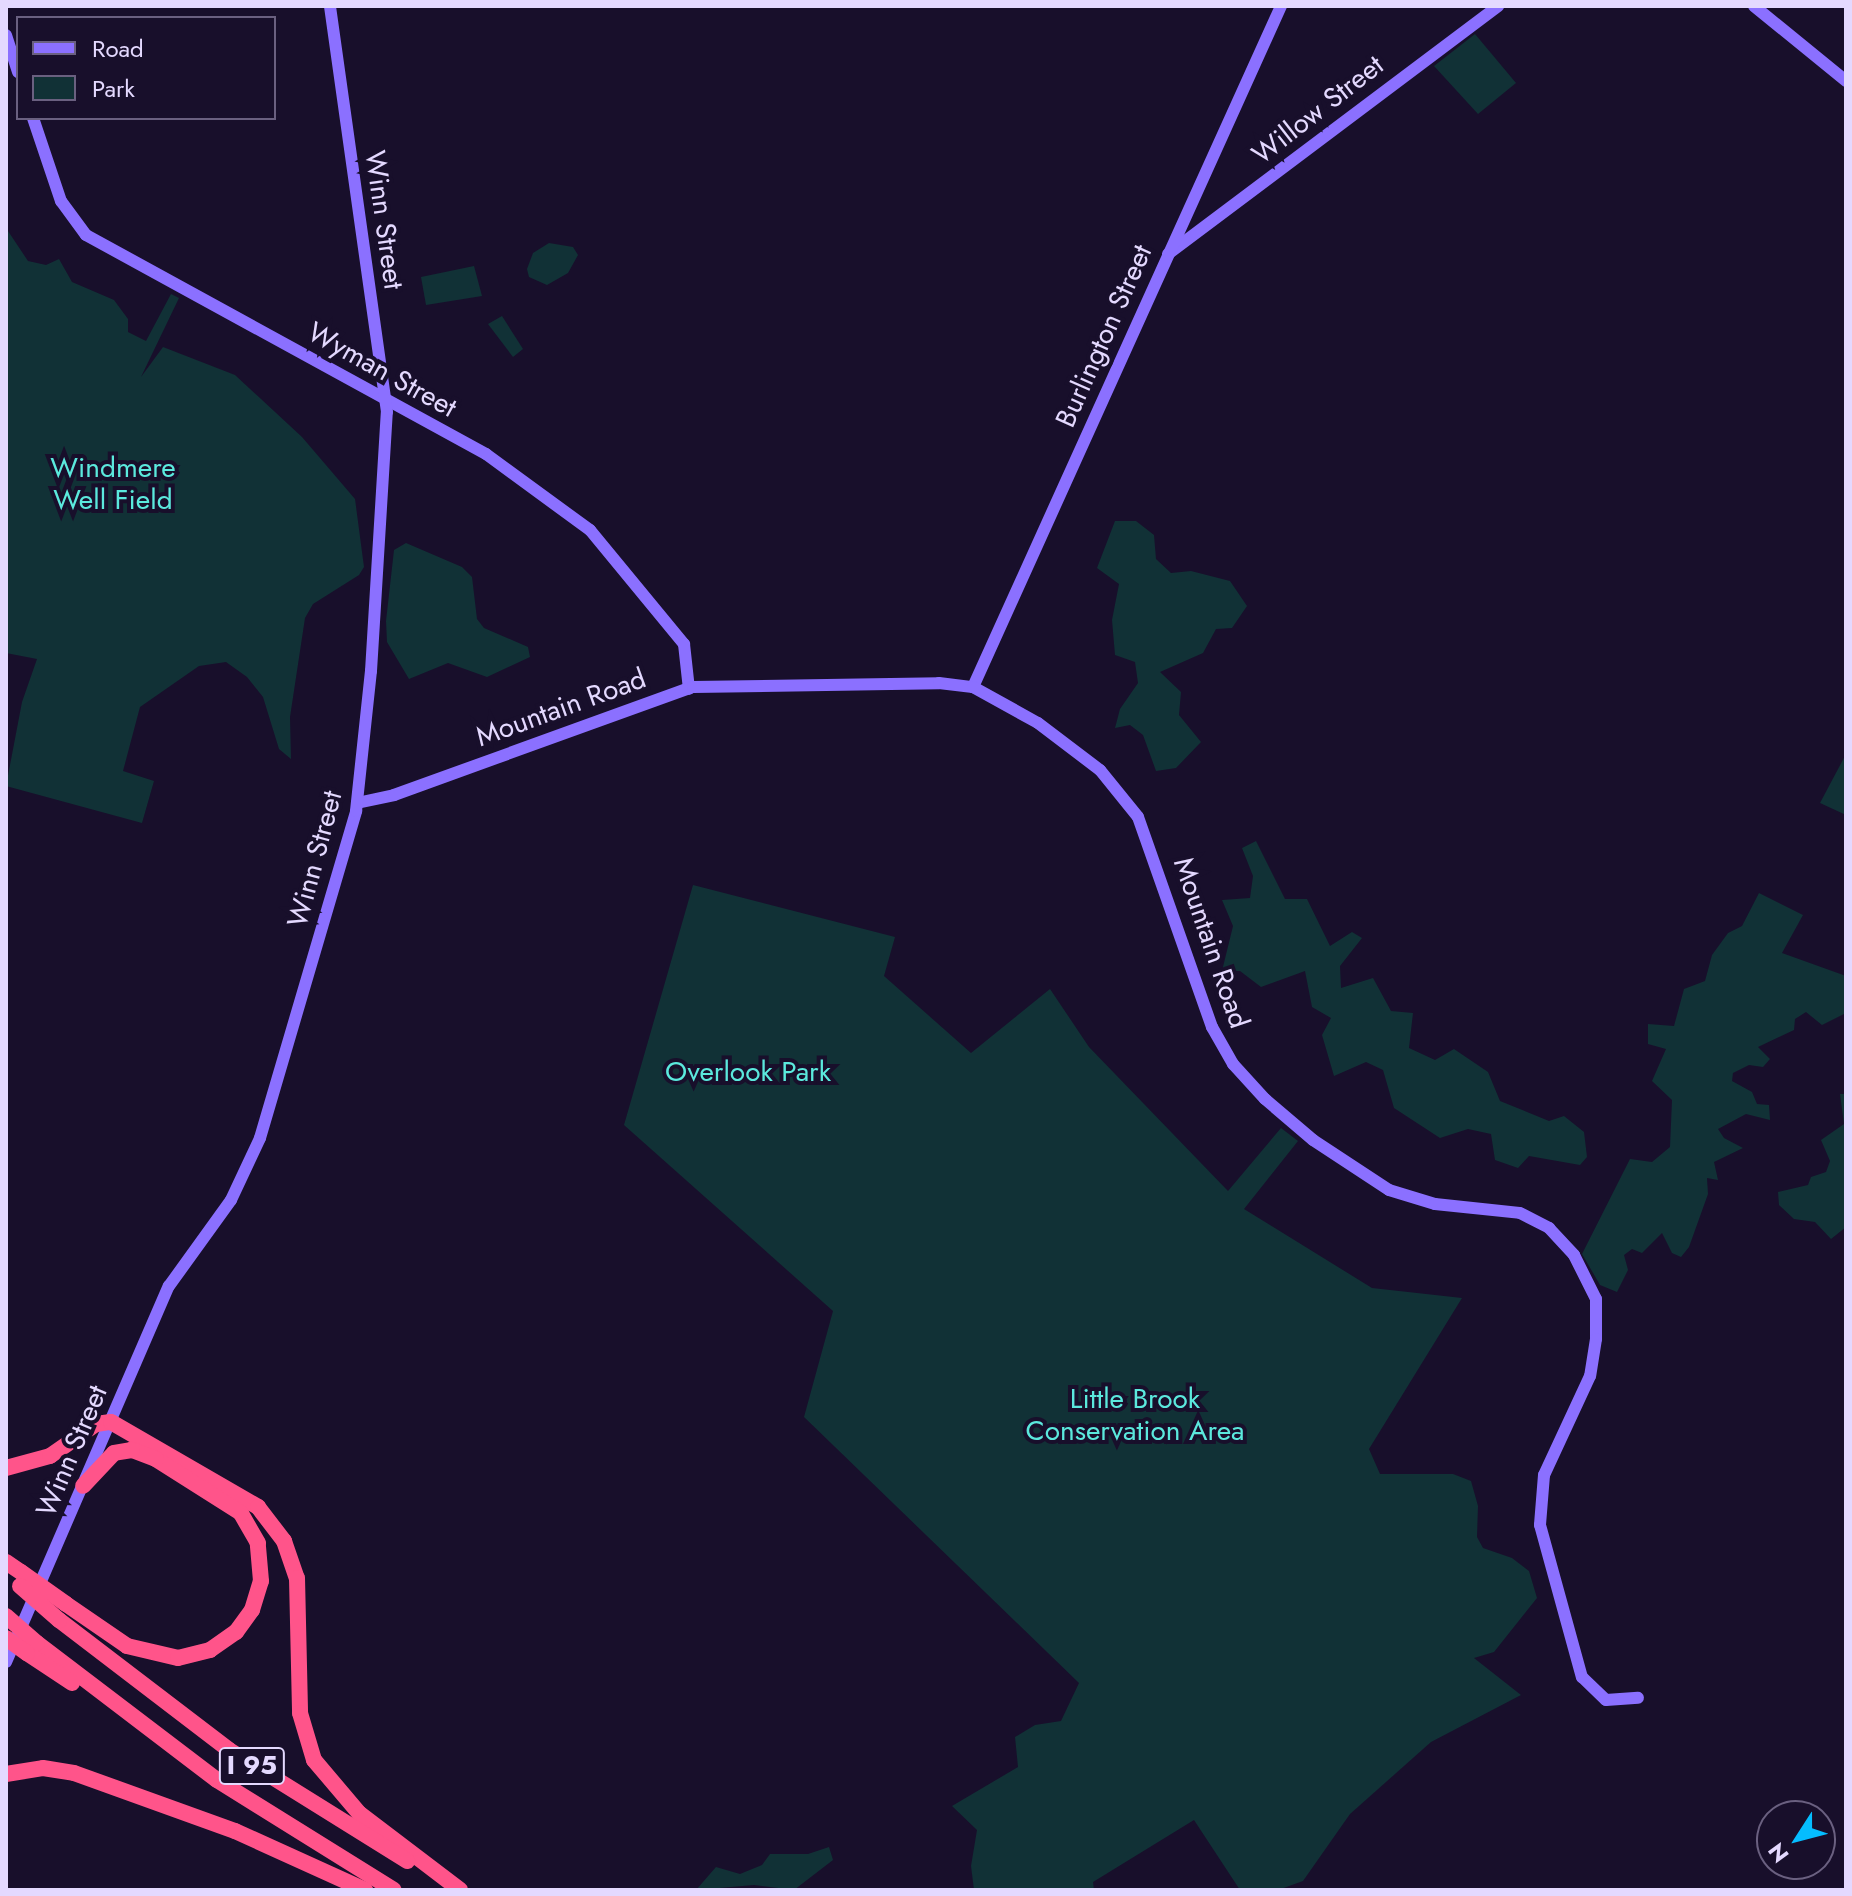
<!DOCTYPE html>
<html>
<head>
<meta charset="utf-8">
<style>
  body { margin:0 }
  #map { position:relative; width:1852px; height:1896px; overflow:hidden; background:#180f2b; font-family:Jost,sans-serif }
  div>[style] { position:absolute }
  .green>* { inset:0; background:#113136 }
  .secondary>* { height:12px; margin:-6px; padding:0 6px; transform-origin:6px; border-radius:6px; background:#8b70ff }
  .highway>* { height:16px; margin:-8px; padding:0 8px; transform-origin:8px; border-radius:8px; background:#ff548a }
  .highway-bridge>* { height:16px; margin:-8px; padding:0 8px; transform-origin:8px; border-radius:8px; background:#ff548a }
  span { translate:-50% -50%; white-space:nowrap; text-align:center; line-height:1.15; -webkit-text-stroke:8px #180f2b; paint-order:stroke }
  .shield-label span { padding:2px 6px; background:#180f2b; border:2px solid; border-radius:6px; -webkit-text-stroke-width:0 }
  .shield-label { font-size:26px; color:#e4d9ff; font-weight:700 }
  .street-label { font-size:28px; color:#e4d9ff }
  .park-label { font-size:28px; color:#5be9dd }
  .frame { position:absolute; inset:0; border:8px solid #e4d9ff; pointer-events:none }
  .legend { position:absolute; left:16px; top:16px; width:260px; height:104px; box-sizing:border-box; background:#180f2b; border:2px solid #6a6080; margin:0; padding:10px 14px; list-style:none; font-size:24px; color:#e4d9ff }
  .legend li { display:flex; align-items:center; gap:16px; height:40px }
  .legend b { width:40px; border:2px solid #6a6080 }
  .north { position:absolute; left:1756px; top:1800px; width:80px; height:80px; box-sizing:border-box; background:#180f2b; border:2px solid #6a6080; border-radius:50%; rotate:234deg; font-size:22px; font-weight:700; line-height:32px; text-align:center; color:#e4d9ff }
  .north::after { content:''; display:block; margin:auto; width:28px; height:36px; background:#05bdff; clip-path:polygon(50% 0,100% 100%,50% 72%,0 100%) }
</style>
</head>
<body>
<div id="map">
  <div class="green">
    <i style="clip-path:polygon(1475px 34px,1516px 83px,1478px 114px,1434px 66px)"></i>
    <i style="clip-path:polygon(6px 228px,28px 261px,46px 265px,59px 259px,72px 282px,114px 300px,128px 319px,128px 332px,146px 341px,171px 294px,179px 298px,141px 377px,163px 347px,235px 375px,302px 437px,355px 499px,364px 567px,359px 575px,313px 604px,305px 618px,290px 717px,291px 759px,279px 749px,263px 697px,247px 677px,226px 662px,199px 666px,140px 707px,123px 771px,154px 781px,142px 823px,6px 786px,22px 702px,37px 659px,6px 653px)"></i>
    <i style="clip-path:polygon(549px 243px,573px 247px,578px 255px,568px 273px,547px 285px,529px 277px,527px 269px,533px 253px)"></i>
    <i style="clip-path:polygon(474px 266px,482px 296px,426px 305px,421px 277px)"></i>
    <i style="clip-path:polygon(502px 316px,523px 349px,513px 357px,488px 324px)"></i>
    <i style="clip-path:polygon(1115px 521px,1136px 521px,1154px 535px,1156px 559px,1171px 573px,1191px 571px,1230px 581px,1247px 606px,1232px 628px,1216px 629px,1203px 653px,1160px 672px,1181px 692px,1179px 715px,1201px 742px,1176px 768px,1156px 771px,1143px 735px,1130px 725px,1115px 728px,1120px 709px,1138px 683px,1135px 662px,1115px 655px,1112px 620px,1119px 584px,1097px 568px)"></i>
    <i style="clip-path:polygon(406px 543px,462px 567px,472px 577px,477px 619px,484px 628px,528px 647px,530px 657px,487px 677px,448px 663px,409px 679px,387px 642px,386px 621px,394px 550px)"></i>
    <i style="clip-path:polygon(1846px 754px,1846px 815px,1820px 803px)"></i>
    <i style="clip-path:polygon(1256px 841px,1285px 899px,1307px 899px,1330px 946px,1352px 932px,1362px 938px,1340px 966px,1341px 988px,1373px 978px,1391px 1011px,1413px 1013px,1409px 1048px,1435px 1060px,1454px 1049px,1488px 1072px,1500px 1101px,1549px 1121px,1564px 1116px,1584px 1132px,1587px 1157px,1580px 1165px,1529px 1156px,1518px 1168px,1495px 1160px,1491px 1134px,1468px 1129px,1440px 1138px,1394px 1108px,1383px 1070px,1366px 1062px,1334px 1076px,1322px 1035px,1331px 1018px,1312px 1007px,1305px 971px,1261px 987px,1240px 971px,1222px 971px,1233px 926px,1222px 900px,1250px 898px,1253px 876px,1242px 848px)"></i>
    <i style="clip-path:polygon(693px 885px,895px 937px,884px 976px,971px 1053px,1050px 989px,1089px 1047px,1228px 1191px,1281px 1128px,1298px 1141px,1244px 1209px,1372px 1288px,1462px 1298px,1369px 1449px,1380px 1474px,1453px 1474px,1471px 1481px,1478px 1506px,1477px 1537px,1483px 1548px,1512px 1558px,1529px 1571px,1537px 1598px,1494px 1652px,1474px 1658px,1521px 1695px,1431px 1742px,1350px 1814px,1303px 1881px,1278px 1890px,1240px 1890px,1194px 1820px,1093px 1882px,1094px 1890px,974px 1890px,971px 1866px,977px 1830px,952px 1806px,1018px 1767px,1015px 1737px,1035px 1725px,1061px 1721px,1079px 1683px,804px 1417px,833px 1311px,624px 1125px)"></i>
    <i style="clip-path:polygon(1759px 893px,1803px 915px,1782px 953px,1846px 976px,1846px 1013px,1822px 1025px,1806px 1012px,1795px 1019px,1794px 1030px,1758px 1047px,1770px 1059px,1763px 1067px,1749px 1065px,1733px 1073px,1732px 1081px,1752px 1092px,1757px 1104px,1769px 1105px,1770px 1120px,1746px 1114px,1718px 1129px,1724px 1138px,1743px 1148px,1714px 1162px,1718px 1180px,1707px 1178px,1708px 1194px,1689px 1247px,1681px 1257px,1672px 1253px,1662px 1233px,1642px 1253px,1632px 1249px,1624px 1255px,1628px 1270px,1617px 1292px,1600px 1285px,1582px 1254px,1630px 1159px,1652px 1162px,1670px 1147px,1672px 1100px,1652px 1081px,1666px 1049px,1648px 1044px,1648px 1024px,1674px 1026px,1684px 989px,1705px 981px,1712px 955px,1728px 933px,1742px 926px)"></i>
    <i style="clip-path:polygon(1840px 1094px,1846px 1094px,1846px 1227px,1831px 1239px,1815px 1222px,1794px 1219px,1779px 1205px,1778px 1192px,1808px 1185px,1811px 1177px,1826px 1172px,1830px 1161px,1821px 1140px,1844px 1124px)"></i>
    <i style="clip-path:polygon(829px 1847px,833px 1860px,794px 1890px,754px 1885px,696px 1890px,716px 1867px,740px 1874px,762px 1865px,770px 1854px,808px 1854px)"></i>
  </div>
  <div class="secondary">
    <i style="left:1754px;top:6px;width:119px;rotate:39.2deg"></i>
    <i style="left:6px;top:35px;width:39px;rotate:72deg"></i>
    <i style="left:33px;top:118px;width:88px;rotate:71.4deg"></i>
    <i style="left:61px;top:201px;width:42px;rotate:53.7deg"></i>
    <i style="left:86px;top:235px;width:456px;rotate:28.7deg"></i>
    <i style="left:486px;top:454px;width:129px;rotate:36.2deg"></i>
    <i style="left:590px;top:530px;width:148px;rotate:50.5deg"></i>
    <i style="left:684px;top:644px;width:45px;rotate:83.7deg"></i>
    <i style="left:1168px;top:254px;width:413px;rotate:-36.9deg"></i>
    <i style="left:973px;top:687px;width:747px;rotate:-65.66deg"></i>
    <i style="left:357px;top:803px;width:38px;rotate:-12deg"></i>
    <i style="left:394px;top:795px;width:318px;rotate:-19.9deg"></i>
    <i style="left:693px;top:687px;width:246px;rotate:-0.9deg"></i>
    <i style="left:939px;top:683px;width:34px;rotate:7deg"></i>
    <i style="left:973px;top:687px;width:74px;rotate:29deg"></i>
    <i style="left:1038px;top:723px;width:78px;rotate:37.2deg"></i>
    <i style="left:1100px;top:770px;width:60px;rotate:51deg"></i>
    <i style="left:1138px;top:817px;width:223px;rotate:70.6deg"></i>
    <i style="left:1212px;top:1027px;width:43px;rotate:60.4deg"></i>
    <i style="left:1233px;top:1064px;width:47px;rotate:47.6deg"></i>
    <i style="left:1265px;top:1099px;width:63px;rotate:40.5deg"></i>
    <i style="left:1313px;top:1140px;width:91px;rotate:33.3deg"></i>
    <i style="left:1389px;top:1190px;width:48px;rotate:16.9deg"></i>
    <i style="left:1435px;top:1204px;width:85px;rotate:6deg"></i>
    <i style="left:1520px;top:1213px;width:33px;rotate:27deg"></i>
    <i style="left:1549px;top:1228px;width:37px;rotate:47deg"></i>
    <i style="left:1574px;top:1255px;width:49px;rotate:63.4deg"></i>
    <i style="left:1596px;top:1299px;width:40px;rotate:90deg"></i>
    <i style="left:1596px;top:1339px;width:37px;rotate:99deg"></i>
    <i style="left:1590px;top:1376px;width:109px;rotate:114.9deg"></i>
    <i style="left:1544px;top:1475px;width:50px;rotate:94.6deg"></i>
    <i style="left:1540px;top:1525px;width:158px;rotate:74.6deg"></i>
    <i style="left:1582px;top:1677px;width:33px;rotate:44deg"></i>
    <i style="left:1606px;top:1700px;width:32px;rotate:-4deg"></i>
    <i style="left:6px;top:1662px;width:410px;rotate:-66.6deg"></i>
    <i style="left:169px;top:1286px;width:106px;rotate:-54.2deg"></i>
    <i style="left:231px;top:1200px;width:68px;rotate:-64.9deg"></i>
    <i style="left:260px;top:1138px;width:341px;rotate:-73.6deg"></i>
    <i style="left:356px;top:811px;width:141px;rotate:-83.9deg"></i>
    <i style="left:371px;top:671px;width:259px;rotate:-86.5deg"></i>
    <i style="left:387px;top:412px;width:410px;rotate:-98deg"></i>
  </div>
  <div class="highway">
    <i style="left:6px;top:1468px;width:46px;rotate:-15.3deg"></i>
    <i style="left:50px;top:1456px;width:56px;rotate:-34.8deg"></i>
    <i style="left:96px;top:1424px;width:15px;rotate:-8deg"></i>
    <i style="left:111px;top:1422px;width:170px;rotate:30deg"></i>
    <i style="left:258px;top:1507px;width:43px;rotate:52.6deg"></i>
    <i style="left:284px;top:1541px;width:39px;rotate:71deg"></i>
    <i style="left:297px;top:1578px;width:135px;rotate:88.7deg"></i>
    <i style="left:300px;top:1713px;width:49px;rotate:73.4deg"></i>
    <i style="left:314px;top:1760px;width:70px;rotate:49.7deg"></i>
    <i style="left:359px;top:1813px;width:127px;rotate:37.3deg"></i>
    <i style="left:6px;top:1562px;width:18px;rotate:34deg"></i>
    <i style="left:66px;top:1604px;width:74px;rotate:34.5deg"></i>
    <i style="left:127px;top:1646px;width:52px;rotate:13.2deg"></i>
    <i style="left:178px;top:1658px;width:33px;rotate:-14deg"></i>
    <i style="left:210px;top:1650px;width:32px;rotate:-35deg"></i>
    <i style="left:236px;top:1632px;width:27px;rotate:-54deg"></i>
    <i style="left:252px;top:1610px;width:30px;rotate:-73deg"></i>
    <i style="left:261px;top:1581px;width:38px;rotate:-95deg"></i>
    <i style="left:258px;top:1543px;width:34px;rotate:-120deg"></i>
    <i style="left:241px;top:1513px;width:101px;rotate:-147.6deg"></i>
    <i style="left:156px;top:1459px;width:26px;rotate:-159deg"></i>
    <i style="left:132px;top:1450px;width:18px;rotate:171deg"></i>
    <i style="left:114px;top:1453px;width:45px;rotate:133.2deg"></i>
    <i style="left:59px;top:1620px;width:214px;rotate:37.4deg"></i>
    <i style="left:229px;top:1750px;width:210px;rotate:31.9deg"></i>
    <i style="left:37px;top:1643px;width:226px;rotate:37.3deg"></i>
    <i style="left:217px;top:1780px;width:208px;rotate:31.9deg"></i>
    <i style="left:27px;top:1653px;width:54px;rotate:33.7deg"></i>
    <i style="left:6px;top:1774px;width:37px;rotate:-9deg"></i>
    <i style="left:43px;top:1768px;width:31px;rotate:9deg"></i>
    <i style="left:74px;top:1773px;width:171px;rotate:19.8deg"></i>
    <i style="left:235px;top:1831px;width:143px;rotate:24.4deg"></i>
  </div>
  <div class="highway-bridge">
    <i style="left:21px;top:1572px;width:55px;rotate:35.4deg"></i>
    <i style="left:20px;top:1586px;width:52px;rotate:41.1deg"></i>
    <i style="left:6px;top:1616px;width:41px;rotate:41.1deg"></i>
    <i style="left:6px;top:1638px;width:26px;rotate:36deg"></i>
  </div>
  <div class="shield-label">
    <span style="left:252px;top:1766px">I 95</span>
  </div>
  <div class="street-label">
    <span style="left:1318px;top:110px;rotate:-38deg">Willow Street</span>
    <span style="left:384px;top:220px;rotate:82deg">Winn Street</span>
    <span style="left:1104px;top:336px;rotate:-66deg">Burlington Street</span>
    <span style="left:382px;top:370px;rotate:29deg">Wyman Street</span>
    <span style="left:561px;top:708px;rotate:-20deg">Mountain Road</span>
    <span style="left:315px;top:859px;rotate:-75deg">Winn Street</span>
    <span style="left:1211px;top:943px;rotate:71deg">Mountain Road</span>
    <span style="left:72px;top:1451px;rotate:-67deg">Winn Street</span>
  </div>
  <div class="park-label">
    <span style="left:113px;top:484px">Windmere<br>Well Field</span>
    <span style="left:748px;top:1072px">Overlook Park</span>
    <span style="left:1135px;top:1415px">Little Brook<br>Conservation Area</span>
  </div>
  <div class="frame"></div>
  <ul class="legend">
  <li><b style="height:10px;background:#8b70ff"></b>Road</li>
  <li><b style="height:22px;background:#113136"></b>Park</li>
  </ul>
  <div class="north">N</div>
</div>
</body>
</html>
